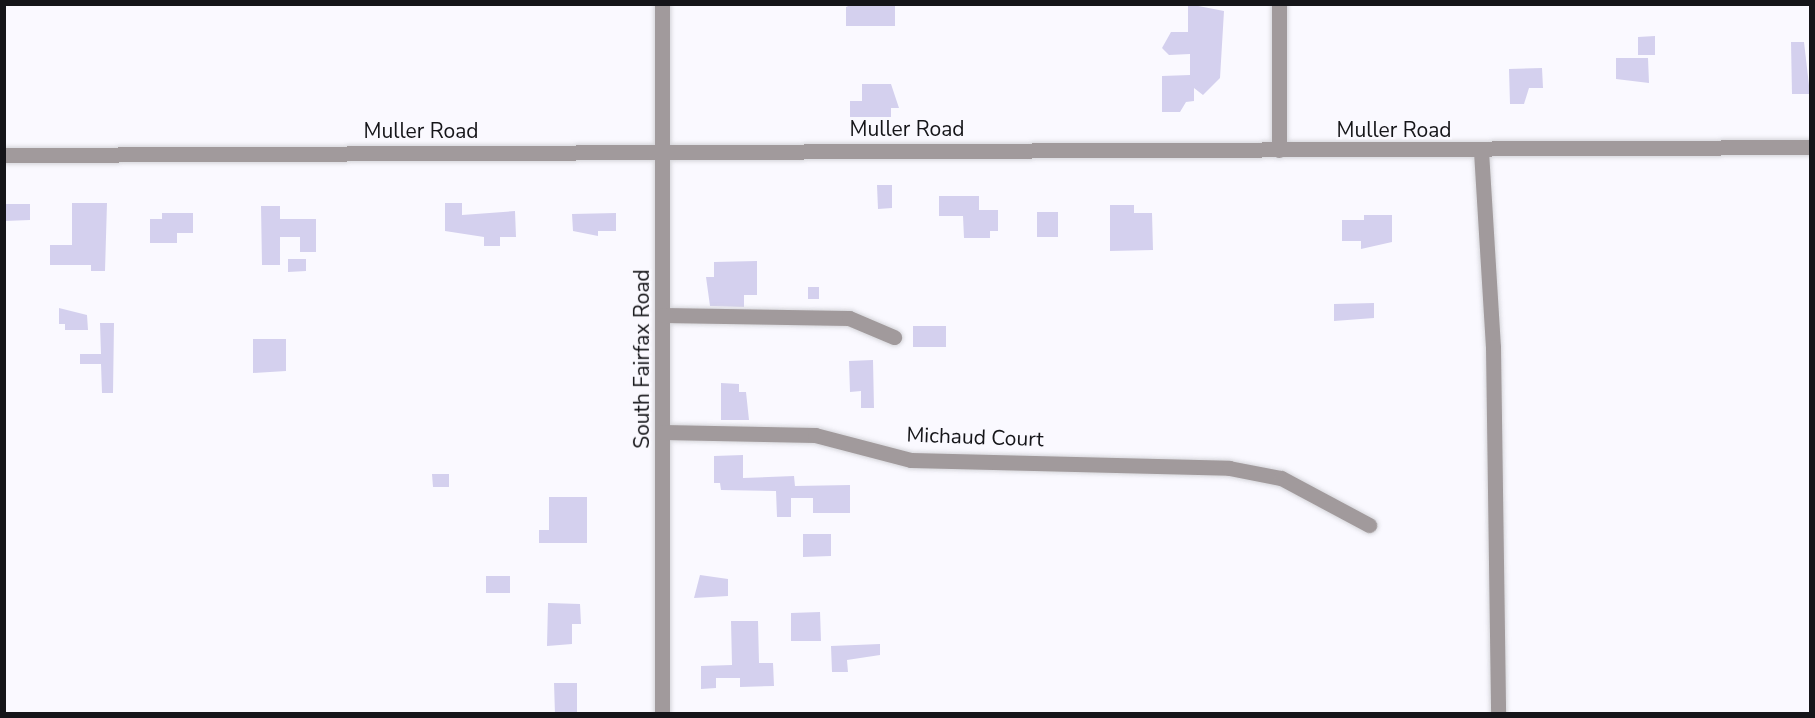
<!DOCTYPE html>
<html>
<head>
<meta charset="utf-8">
<style>
  body { margin:0 }
  #map { position:relative; width:1815px; height:718px; overflow:hidden; background:#faf9ff; font-family:"Nunito Sans",sans-serif }
  div>[style] { position:absolute }
  .building>* { inset:0; background:#d4d0ee }
  .roads { filter:drop-shadow(0 0 2px #d5d5da) drop-shadow(0 0 2px #d5d5da) }
  .minor>* { height:15px; margin:-7.5px; padding:0 7.5px; transform-origin:7.5px; border-radius:7.5px; background:#a19a9c }
  span { translate:-50% -50%; white-space:nowrap; text-align:center; line-height:1.15; -webkit-text-stroke:4.5px #faf9ff; paint-order:stroke }
  .street-label { font-size:21px; color:#151519 }
  .frame { position:absolute; inset:0; border:6px solid #151519; pointer-events:none }
</style>
</head>
<body>
<div id="map">
  <div class="building">
    <i style="clip-path:polygon(853px 4px,895px 4px,895px 26px,846px 26px,846px 7px)"></i>
    <i style="clip-path:polygon(1188px 4px,1224px 11px,1220px 78px,1203px 95px,1194px 88px,1194px 101px,1186px 102px,1180px 112px,1162px 112px,1162px 76px,1190px 75px,1190px 54px,1169px 55px,1162px 48px,1171px 32px,1188px 32px)"></i>
    <i style="clip-path:polygon(1655px 36px,1655px 55px,1638px 55px,1638px 37px)"></i>
    <i style="clip-path:polygon(1791px 42px,1804px 42px,1810px 94px,1792px 94px)"></i>
    <i style="clip-path:polygon(1616px 58px,1648px 58px,1649px 83px,1616px 79px)"></i>
    <i style="clip-path:polygon(1542px 68px,1543px 88px,1529px 88px,1524px 104px,1510px 104px,1509px 69px)"></i>
    <i style="clip-path:polygon(862px 84px,891px 84px,899px 108px,891px 108px,891px 117px,850px 117px,850px 101px,862px 101px)"></i>
    <i style="clip-path:polygon(877px 185px,892px 185px,892px 208px,878px 209px)"></i>
    <i style="clip-path:polygon(939px 196px,979px 196px,979px 210px,998px 210px,998px 231px,990px 231px,990px 238px,964px 238px,963px 216px,939px 216px)"></i>
    <i style="clip-path:polygon(72px 203px,107px 203px,105px 271px,91px 271px,91px 265px,50px 265px,50px 245px,72px 245px)"></i>
    <i style="clip-path:polygon(445px 203px,462px 203px,462px 215px,515px 211px,516px 237px,500px 237px,500px 246px,484px 246px,484px 237px,445px 231px)"></i>
    <i style="clip-path:polygon(4px 204px,30px 204px,30px 220px,4px 221px)"></i>
    <i style="clip-path:polygon(1110px 205px,1134px 205px,1134px 213px,1152px 213px,1153px 250px,1110px 251px)"></i>
    <i style="clip-path:polygon(261px 206px,280px 206px,280px 219px,316px 219px,316px 252px,300px 252px,300px 237px,280px 237px,280px 265px,262px 265px)"></i>
    <i style="clip-path:polygon(1037px 212px,1058px 212px,1058px 237px,1037px 237px)"></i>
    <i style="clip-path:polygon(162px 213px,193px 213px,193px 233px,177px 233px,177px 243px,150px 243px,150px 219px,162px 219px)"></i>
    <i style="clip-path:polygon(616px 213px,616px 231px,598px 231px,598px 236px,573px 231px,572px 214px)"></i>
    <i style="clip-path:polygon(1364px 215px,1392px 215px,1392px 242px,1361px 249px,1361px 241px,1342px 241px,1342px 220px,1364px 220px)"></i>
    <i style="clip-path:polygon(288px 259px,306px 259px,306px 271px,288px 272px)"></i>
    <i style="clip-path:polygon(757px 261px,757px 295px,744px 295px,744px 307px,710px 306px,706px 277px,714px 277px,714px 262px)"></i>
    <i style="clip-path:polygon(808px 287px,819px 287px,819px 299px,808px 299px)"></i>
    <i style="clip-path:polygon(1374px 303px,1374px 318px,1334px 321px,1334px 304px)"></i>
    <i style="clip-path:polygon(59px 308px,87px 315px,88px 330px,65px 330px,65px 324px,59px 324px)"></i>
    <i style="clip-path:polygon(100px 323px,114px 323px,113px 393px,102px 393px,101px 364px,80px 364px,80px 354px,101px 354px)"></i>
    <i style="clip-path:polygon(913px 326px,946px 326px,946px 347px,913px 347px)"></i>
    <i style="clip-path:polygon(253px 339px,286px 339px,286px 371px,253px 373px)"></i>
    <i style="clip-path:polygon(873px 360px,874px 408px,861px 408px,861px 391px,850px 392px,849px 361px)"></i>
    <i style="clip-path:polygon(721px 383px,739px 384px,739px 392px,746px 392px,749px 420px,721px 420px)"></i>
    <i style="clip-path:polygon(743px 455px,743px 478px,794px 476px,795px 486px,850px 485px,850px 513px,813px 513px,813px 498px,791px 498px,791px 517px,777px 517px,776px 491px,721px 490px,720px 483px,714px 483px,714px 456px)"></i>
    <i style="clip-path:polygon(432px 474px,449px 474px,449px 487px,433px 487px)"></i>
    <i style="clip-path:polygon(549px 497px,587px 497px,587px 543px,539px 543px,539px 530px,549px 530px)"></i>
    <i style="clip-path:polygon(803px 534px,831px 534px,831px 556px,803px 557px)"></i>
    <i style="clip-path:polygon(700px 575px,728px 579px,728px 596px,694px 598px)"></i>
    <i style="clip-path:polygon(486px 576px,510px 576px,510px 593px,486px 593px)"></i>
    <i style="clip-path:polygon(548px 603px,580px 604px,581px 624px,572px 624px,572px 644px,547px 646px)"></i>
    <i style="clip-path:polygon(820px 612px,821px 641px,791px 641px,791px 613px)"></i>
    <i style="clip-path:polygon(731px 621px,758px 621px,759px 663px,773px 663px,774px 686px,740px 687px,740px 678px,716px 678px,716px 688px,701px 689px,701px 666px,732px 665px)"></i>
    <i style="clip-path:polygon(880px 644px,880px 655px,847px 660px,848px 672px,832px 672px,831px 646px)"></i>
    <i style="clip-path:polygon(554px 683px,577px 683px,577px 714px,555px 714px)"></i>
  </div>
  <div class="roads">
    <div class="minor">
      <i style="left:662px;top:4px;width:710px;rotate:90deg"></i>
      <i style="left:1279px;top:150px;width:146px;rotate:-90deg"></i>
      <i style="left:1481px;top:151px;width:196px;rotate:86.5deg"></i>
      <i style="left:1493px;top:347px;width:367px;rotate:89.2deg"></i>
      <i style="left:4px;top:155px;width:1806px;rotate:-0.25deg"></i>
      <i style="left:663px;top:315px;width:186px;rotate:0.9deg"></i>
      <i style="left:849px;top:318px;width:49px;rotate:22.9deg"></i>
      <i style="left:663px;top:432px;width:152px;rotate:1.1deg"></i>
      <i style="left:815px;top:435px;width:99px;rotate:14.6deg"></i>
      <i style="left:911px;top:460px;width:318px;rotate:1.4deg"></i>
      <i style="left:1229px;top:468px;width:53px;rotate:10.9deg"></i>
      <i style="left:1281px;top:478px;width:100px;rotate:28.1deg"></i>
    </div>
  </div>
  <div class="street-label">
    <span style="left:907px;top:129px">Muller Road</span>
    <span style="left:1394px;top:130px">Muller Road</span>
    <span style="left:421px;top:131px">Muller Road</span>
    <span style="left:642px;top:359px;rotate:-90deg">South Fairfax Road</span>
    <span style="left:975px;top:437px;rotate:2deg">Michaud Court</span>
  </div>
  <div class="frame"></div>
</div>
</body>
</html>
